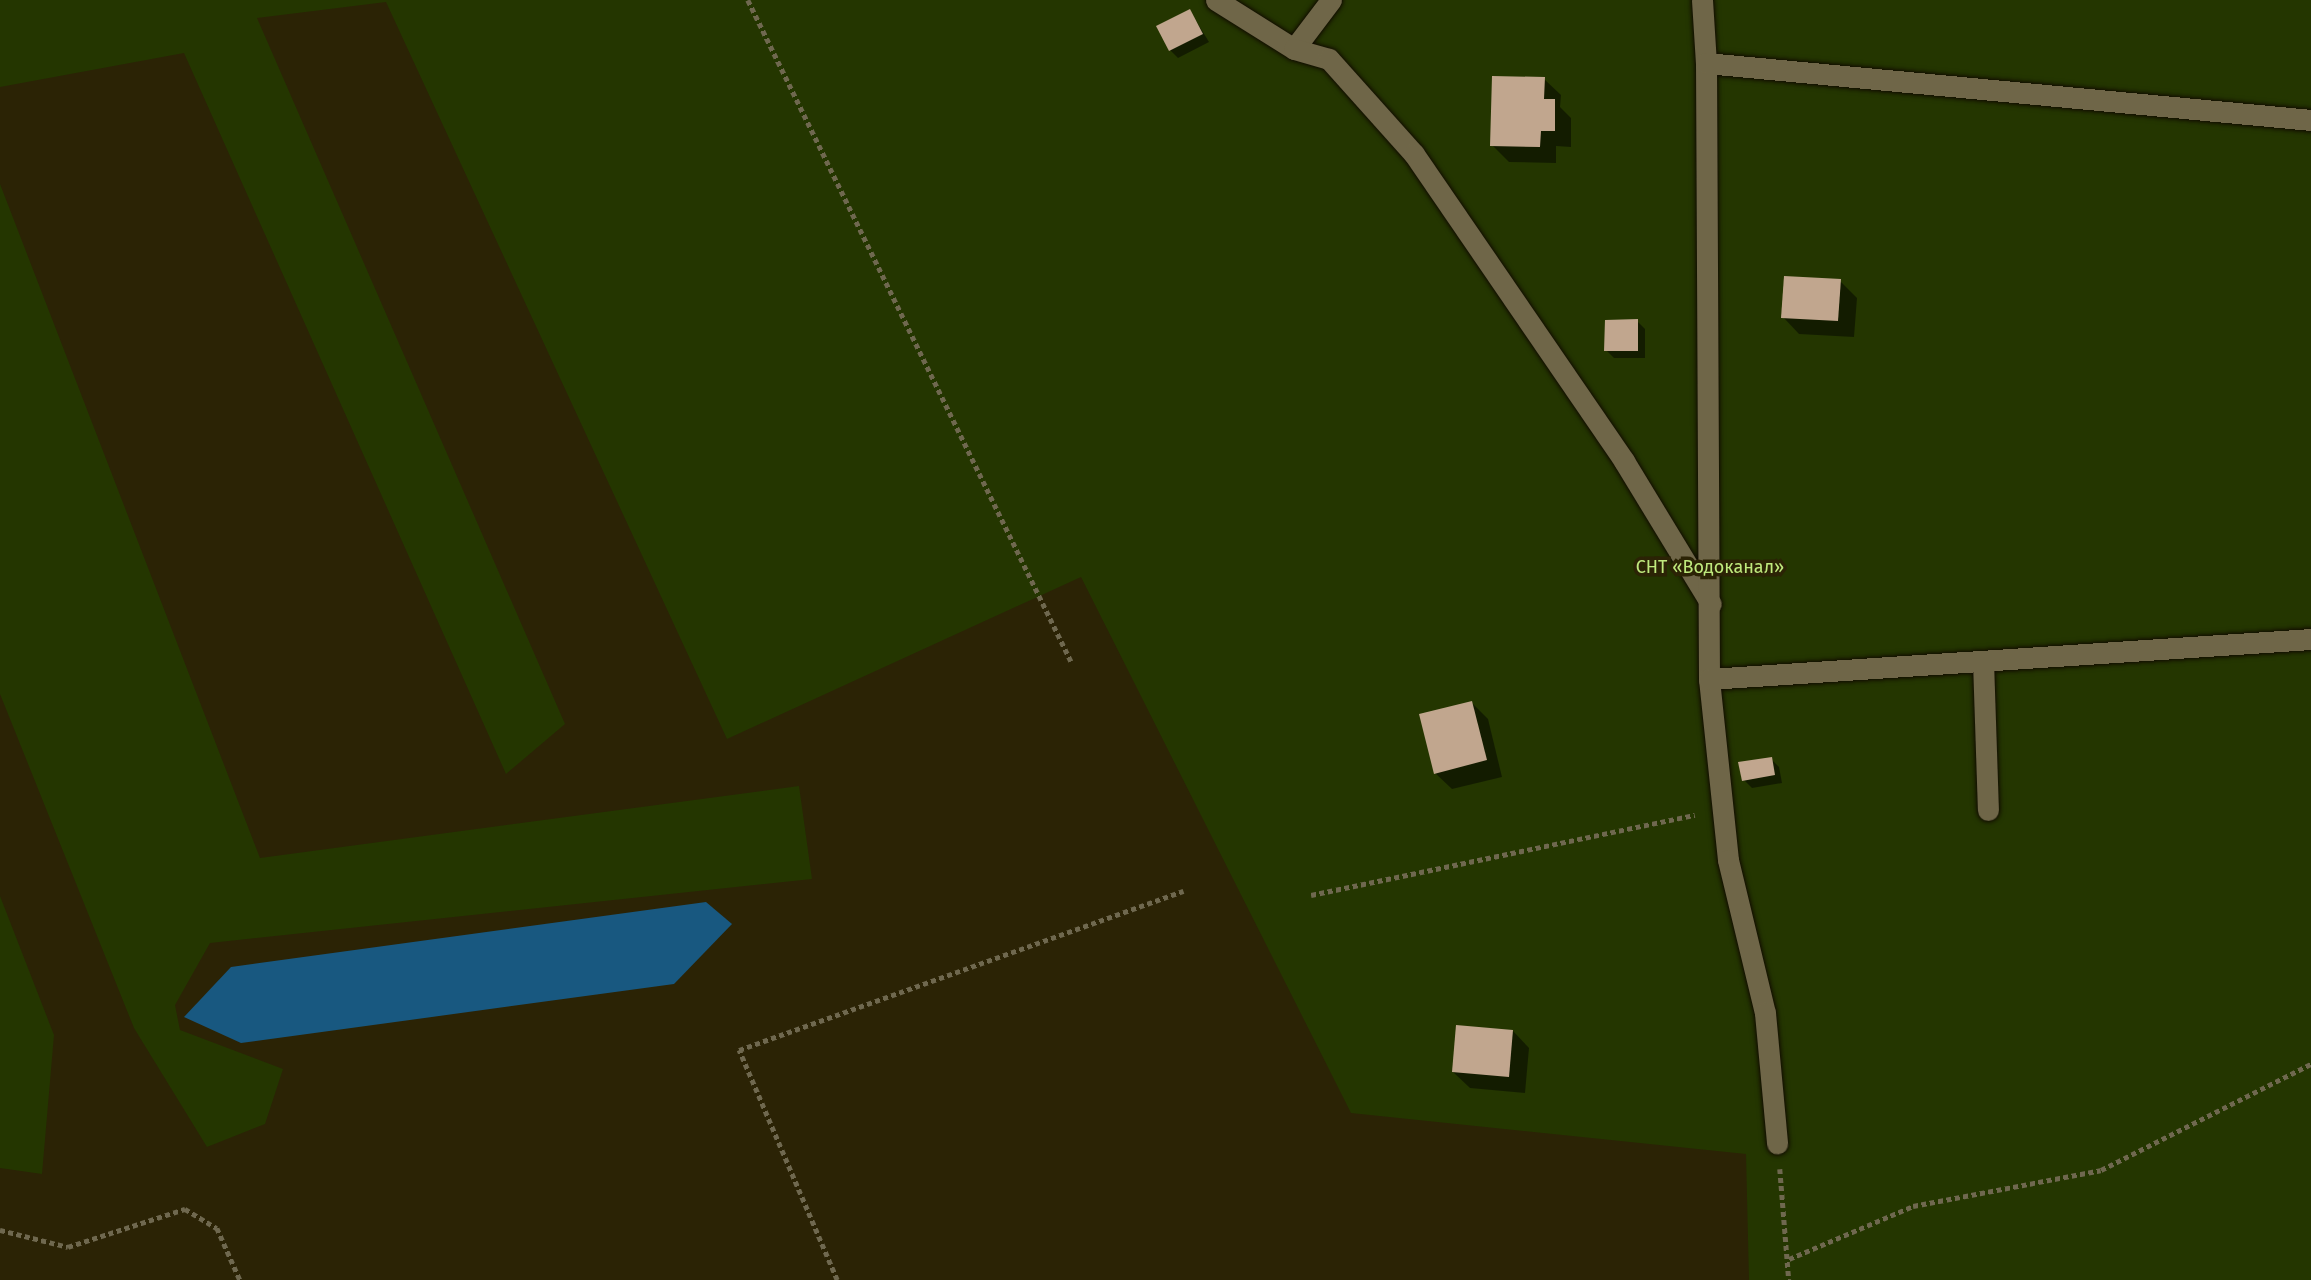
<!DOCTYPE html>
<html>
<head>
<meta charset="utf-8">
<style>
  body { margin:0 }
  #map { position:relative; width:2311px; height:1280px; overflow:hidden; background:#2b2305; font-family:"Fira Sans",sans-serif }
  div>[style] { position:absolute }
  .green>* { inset:0; background:#243600 }
  .water>* { inset:0; background:#185880 }
  .shadow>* { inset:0; background:#0007 }
  .building>* { inset:0; background:#c1a68e }
  .path>* { height:4.5px; margin-top:-2.25px; transform-origin:0; background:repeating-linear-gradient(90deg,#6f684f 0 5px,transparent 0 8.5px) }
  .roads { filter:drop-shadow(0 0 2px #120c00) drop-shadow(0 0 2px #120c00) }
  .minor>* { height:21px; margin:-10.5px; padding:0 10.5px; transform-origin:10.5px; border-radius:10.5px; background:#6f6648 }
  span { translate:-50% -50%; white-space:nowrap; text-align:center; line-height:1.15; -webkit-text-stroke:7px #2b2305; paint-order:stroke }
  .park-label { font-size:18px; color:#bfe97d }
</style>
</head>
<body>
<div id="map">
  <div class="green">
    <i style="clip-path:polygon(0 0,2311px 0,2311px 1280px,1749px 1280px,1746px 1154px,1351px 1113px,1081px 577px,727px 739px,386px 2px,257px 18px,565px 724px,506px 774px,184px 53px,0 87px)"></i>
    <i style="clip-path:polygon(0 184px,260px 858px,799px 786px,812px 879px,210px 943px,175px 1005px,180px 1030px,283px 1069px,265px 1124px,207px 1147px,134px 1028px,0 694px)"></i>
    <i style="clip-path:polygon(0 896px,54px 1035px,42px 1174px,0 1168px)"></i>
  </div>
  <div class="water">
    <i style="clip-path:polygon(706px 902px,732px 924px,674px 984px,241px 1043px,184px 1017px,231px 967px)"></i>
  </div>
  <div class="shadow">
    <i style="clip-path:polygon(1190px 11px,1209px 42px,1178px 58px,1170px 50px)"></i>
    <i style="clip-path:polygon(1544px 79px,1561px 95px,1560px 107px,1571px 118px,1571px 147px,1556px 146px,1556px 163px,1509px 162px,1492px 145px)"></i>
    <i style="clip-path:polygon(1840px 281px,1857px 298px,1854px 337px,1799px 334px,1783px 317px)"></i>
    <i style="clip-path:polygon(1637px 321px,1645px 329px,1645px 358px,1614px 358px,1606px 350px)"></i>
    <i style="clip-path:polygon(1472px 703px,1488px 719px,1502px 777px,1452px 789px,1435px 773px)"></i>
    <i style="clip-path:polygon(1771px 759px,1779px 767px,1782px 783px,1752px 788px,1744px 780px)"></i>
    <i style="clip-path:polygon(1513px 1031px,1529px 1048px,1525px 1093px,1470px 1088px,1453px 1072px)"></i>
  </div>
  <div class="building">
    <i style="clip-path:polygon(1190px 9px,1203px 34px,1169px 51px,1156px 26px)"></i>
    <i style="clip-path:polygon(1492px 76px,1545px 77px,1544px 99px,1555px 99px,1555px 131px,1541px 131px,1540px 147px,1490px 146px)"></i>
    <i style="clip-path:polygon(1784px 276px,1841px 279px,1838px 321px,1781px 318px)"></i>
    <i style="clip-path:polygon(1638px 319px,1638px 351px,1604px 351px,1605px 320px)"></i>
    <i style="clip-path:polygon(1472px 701px,1487px 760px,1434px 774px,1419px 714px)"></i>
    <i style="clip-path:polygon(1772px 757px,1775px 775px,1742px 781px,1738px 762px)"></i>
    <i style="clip-path:polygon(1456px 1025px,1513px 1030px,1509px 1077px,1452px 1072px)"></i>
  </div>
  <div class="path">
    <i style="left:748px;top:0;width:736px;rotate:63.96deg"></i>
    <i style="left:1311px;top:895px;width:392px;rotate:-11.8deg"></i>
    <i style="left:1780px;top:1169px;width:111px;rotate:85.4deg"></i>
    <i style="left:0;top:1230px;width:70px;rotate:14deg"></i>
    <i style="left:68px;top:1247px;width:123px;rotate:-18deg"></i>
    <i style="left:185px;top:1209px;width:37px;rotate:31deg"></i>
    <i style="left:217px;top:1228px;width:57px;rotate:66.1deg"></i>
    <i style="left:1789px;top:1259px;width:135px;rotate:-23.1deg"></i>
    <i style="left:1913px;top:1206px;width:191px;rotate:-10.8deg"></i>
    <i style="left:2101px;top:1170px;width:235px;rotate:-26.8deg"></i>
    <i style="left:837px;top:1280px;width:250px;rotate:-113.1deg"></i>
    <i style="left:739px;top:1050px;width:472px;rotate:-19.7deg"></i>
  </div>
  <div class="roads">
    <div class="minor">
      <i style="left:1216px;top:0;width:92px;rotate:32.1deg"></i>
      <i style="left:1331px;top:0;width:61px;rotate:127.1deg"></i>
      <i style="left:1294px;top:49px;width:36px;rotate:16deg"></i>
      <i style="left:1329px;top:59px;width:127px;rotate:48.2deg"></i>
      <i style="left:1414px;top:154px;width:372px;rotate:55.6deg"></i>
      <i style="left:1624px;top:461px;width:167px;rotate:58.7deg"></i>
      <i style="left:1702px;top:0;width:63px;rotate:86.4deg"></i>
      <i style="left:1706px;top:63px;width:616px;rotate:89.72deg"></i>
      <i style="left:1709px;top:679px;width:182px;rotate:84deg"></i>
      <i style="left:1728px;top:860px;width:157px;rotate:76.4deg"></i>
      <i style="left:1765px;top:1013px;width:131px;rotate:84.7deg"></i>
      <i style="left:1706px;top:63px;width:608px;rotate:5.38deg"></i>
      <i style="left:1983px;top:661px;width:149px;rotate:88.1deg"></i>
      <i style="left:1709px;top:679px;width:603px;rotate:-3.8deg"></i>
    </div>
  </div>
  <div class="park-label">
    <span style="left:1710px;top:567px">СНТ «Водоканал»</span>
  </div>
</div>
</body>
</html>
